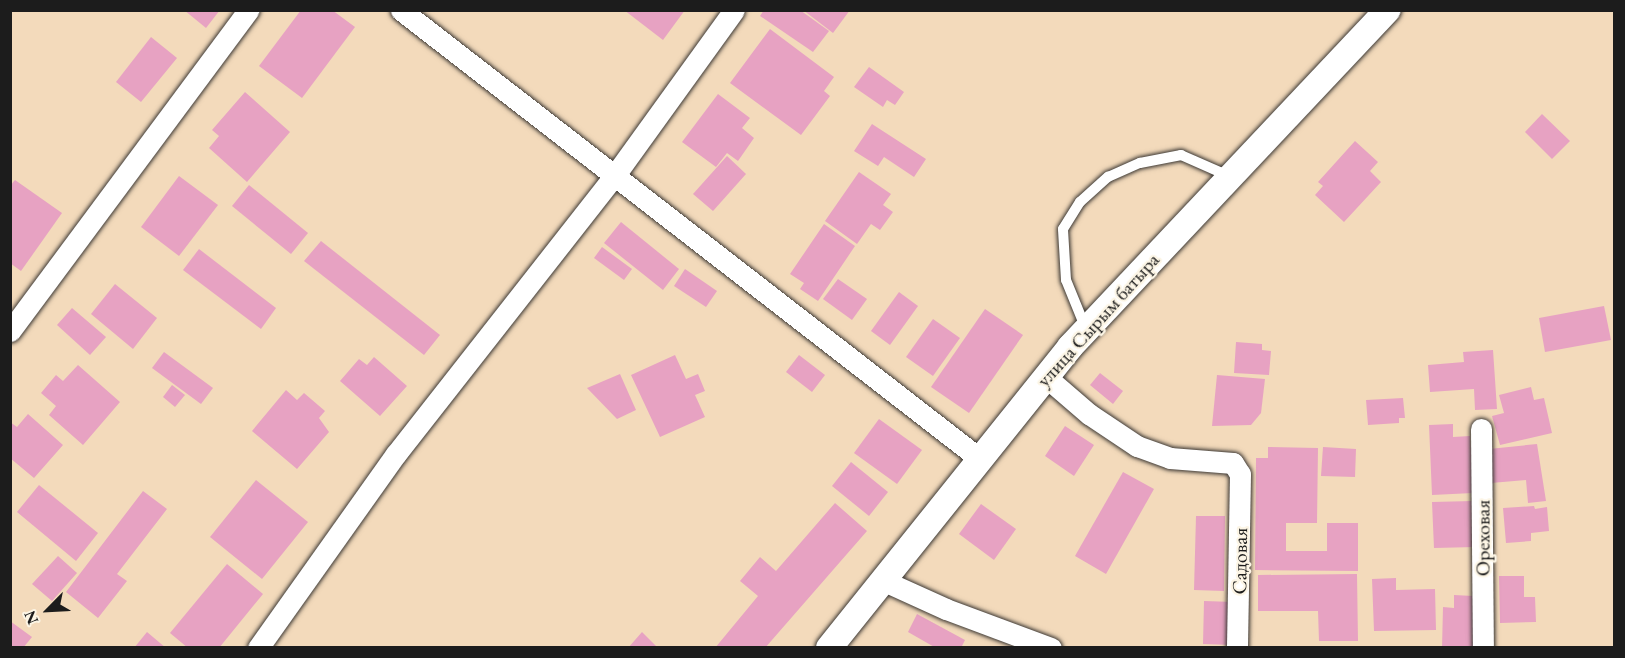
<!DOCTYPE html>
<html>
<head>
<meta charset="utf-8">
<style>
  body { margin:0 }
  #map { position:relative; width:1625px; height:658px; overflow:hidden; background:#f3dabb; font-family:"EB Garamond",serif }
  div>[style] { position:absolute }
  .building>* { inset:0; background:#e7a2c2 }
  .roads { filter:drop-shadow(0 0 2px #3c3834) drop-shadow(0 0 2px #3c3834) }
  .service>* { height:10px; margin:-5px; padding:0 5px; transform-origin:5px; border-radius:5px; background:#fff }
  .minor>* { height:21px; margin:-10.5px; padding:0 10.5px; transform-origin:10.5px; border-radius:10.5px; background:#fff }
  .tertiary>* { height:26px; margin:-13px; padding:0 13px; transform-origin:13px; border-radius:13px; background:#fff }
  span { translate:-50% -50%; white-space:nowrap; text-align:center; line-height:1.15; -webkit-text-stroke:4.5px #fcf5e5; paint-order:stroke }
  .street-label { font-size:20px; color:#1c1c1c }
  .frame { position:absolute; inset:0; border:12px solid #1c1c1c; pointer-events:none }
  .north { position:absolute; left:18px; top:580px; width:60px; height:60px; -webkit-text-stroke:4px #fcf5e5; paint-order:stroke; rotate:246deg; font-size:16px; font-weight:700; line-height:24px; text-align:center; color:#1c1c1c }
  .north::after { content:''; display:block; margin:auto; width:21px; height:27px; background:#1c1c1c; clip-path:polygon(50% 0,100% 100%,50% 72%,0 100%) }
</style>
</head>
<body>
<div id="map">
  <div class="building">
    <i style="clip-path:polygon(184px 10px,220px 10px,206px 28px)"></i>
    <i style="clip-path:polygon(301px 10px,332px 10px,355px 27px,302px 98px,259px 66px)"></i>
    <i style="clip-path:polygon(624px 10px,685px 10px,663px 40px)"></i>
    <i style="clip-path:polygon(764px 10px,800px 10px,829px 31px,813px 52px,760px 16px)"></i>
    <i style="clip-path:polygon(803px 10px,850px 10px,833px 33px)"></i>
    <i style="clip-path:polygon(770px 29px,834px 77px,824px 91px,830px 96px,801px 135px,730px 83px)"></i>
    <i style="clip-path:polygon(151px 37px,177px 58px,141px 102px,116px 82px)"></i>
    <i style="clip-path:polygon(869px 67px,904px 92px,895px 105px,887px 100px,883px 107px,854px 87px)"></i>
    <i style="clip-path:polygon(245px 92px,290px 132px,247px 182px,209px 148px,219px 136px,212px 130px)"></i>
    <i style="clip-path:polygon(718px 94px,750px 118px,742px 128px,754px 138px,738px 161px,727px 153px,716px 167px,682px 142px)"></i>
    <i style="clip-path:polygon(1542px 114px,1570px 141px,1552px 159px,1525px 132px)"></i>
    <i style="clip-path:polygon(872px 124px,926px 159px,914px 177px,884px 157px,878px 166px,854px 151px)"></i>
    <i style="clip-path:polygon(1355px 141px,1378px 162px,1370px 171px,1381px 182px,1344px 222px,1315px 195px,1323px 186px,1318px 182px)"></i>
    <i style="clip-path:polygon(727px 156px,746px 174px,713px 211px,693px 194px)"></i>
    <i style="clip-path:polygon(859px 172px,891px 194px,883px 205px,893px 212px,880px 230px,871px 224px,857px 244px,825px 221px)"></i>
    <i style="clip-path:polygon(179px 176px,218px 205px,179px 256px,141px 227px)"></i>
    <i style="clip-path:polygon(15px 180px,62px 213px,21px 271px,10px 263px,10px 186px)"></i>
    <i style="clip-path:polygon(249px 185px,308px 233px,291px 254px,232px 206px)"></i>
    <i style="clip-path:polygon(621px 222px,679px 269px,663px 290px,604px 243px)"></i>
    <i style="clip-path:polygon(824px 224px,855px 246px,818px 301px,800px 289px,804px 283px,790px 274px)"></i>
    <i style="clip-path:polygon(321px 241px,440px 335px,424px 355px,304px 261px)"></i>
    <i style="clip-path:polygon(602px 247px,632px 269px,624px 280px,594px 258px)"></i>
    <i style="clip-path:polygon(199px 249px,276px 308px,261px 329px,183px 270px)"></i>
    <i style="clip-path:polygon(685px 269px,717px 291px,706px 307px,674px 286px)"></i>
    <i style="clip-path:polygon(838px 279px,867px 299px,852px 320px,823px 299px)"></i>
    <i style="clip-path:polygon(115px 284px,157px 318px,133px 349px,91px 314px)"></i>
    <i style="clip-path:polygon(899px 292px,918px 306px,890px 345px,871px 331px)"></i>
    <i style="clip-path:polygon(1604px 306px,1611px 340px,1545px 352px,1539px 318px)"></i>
    <i style="clip-path:polygon(72px 308px,106px 337px,90px 355px,57px 325px)"></i>
    <i style="clip-path:polygon(985px 309px,1023px 335px,969px 413px,931px 387px)"></i>
    <i style="clip-path:polygon(933px 319px,960px 338px,933px 376px,906px 357px)"></i>
    <i style="clip-path:polygon(1236px 342px,1262px 344px,1262px 350px,1271px 351px,1269px 375px,1234px 373px)"></i>
    <i style="clip-path:polygon(1493px 350px,1497px 409px,1475px 410px,1474px 389px,1430px 392px,1428px 365px,1464px 362px,1463px 352px)"></i>
    <i style="clip-path:polygon(164px 352px,213px 388px,201px 404px,152px 368px)"></i>
    <i style="clip-path:polygon(675px 355px,686px 379px,698px 374px,705px 391px,695px 395px,705px 417px,660px 437px,631px 375px)"></i>
    <i style="clip-path:polygon(799px 355px,825px 375px,812px 392px,786px 372px)"></i>
    <i style="clip-path:polygon(374px 357px,407px 386px,380px 416px,340px 381px,359px 359px,367px 365px)"></i>
    <i style="clip-path:polygon(78px 365px,120px 402px,83px 445px,49px 415px,56px 406px,41px 393px,56px 375px,63px 381px)"></i>
    <i style="clip-path:polygon(1100px 373px,1123px 391px,1113px 404px,1090px 385px)"></i>
    <i style="clip-path:polygon(620px 374px,636px 410px,617px 419px,587px 388px)"></i>
    <i style="clip-path:polygon(1217px 375px,1265px 379px,1261px 413px,1251px 425px,1212px 426px)"></i>
    <i style="clip-path:polygon(172px 385px,185px 395px,175px 407px,163px 397px)"></i>
    <i style="clip-path:polygon(1531px 387px,1534px 400px,1544px 398px,1552px 433px,1500px 445px,1492px 416px,1504px 413px,1499px 395px)"></i>
    <i style="clip-path:polygon(286px 390px,297px 400px,304px 393px,325px 411px,319px 418px,329px 432px,297px 469px,252px 431px)"></i>
    <i style="clip-path:polygon(1403px 398px,1405px 418px,1399px 418px,1399px 423px,1368px 425px,1366px 400px)"></i>
    <i style="clip-path:polygon(28px 414px,63px 445px,34px 478px,10px 458px,10px 422px,17px 427px)"></i>
    <i style="clip-path:polygon(879px 419px,922px 450px,897px 484px,854px 453px)"></i>
    <i style="clip-path:polygon(1453px 424px,1453px 437px,1470px 436px,1473px 493px,1432px 495px,1429px 425px)"></i>
    <i style="clip-path:polygon(1065px 426px,1094px 445px,1074px 476px,1045px 456px)"></i>
    <i style="clip-path:polygon(1537px 444px,1546px 501px,1528px 503px,1526px 480px,1491px 483px,1489px 449px)"></i>
    <i style="clip-path:polygon(1268px 447px,1318px 448px,1317px 523px,1286px 523px,1286px 551px,1327px 551px,1327px 523px,1358px 523px,1358px 571px,1255px 570px,1256px 458px,1268px 458px)"></i>
    <i style="clip-path:polygon(1323px 447px,1356px 449px,1355px 477px,1321px 476px)"></i>
    <i style="clip-path:polygon(851px 462px,888px 492px,869px 516px,832px 486px)"></i>
    <i style="clip-path:polygon(1123px 472px,1154px 489px,1106px 574px,1075px 556px)"></i>
    <i style="clip-path:polygon(256px 480px,308px 522px,262px 579px,210px 537px)"></i>
    <i style="clip-path:polygon(39px 485px,98px 533px,76px 561px,17px 512px)"></i>
    <i style="clip-path:polygon(143px 491px,167px 509px,117px 574px,127px 581px,98px 618px,66px 592px)"></i>
    <i style="clip-path:polygon(1473px 501px,1475px 547px,1434px 548px,1432px 502px)"></i>
    <i style="clip-path:polygon(835px 503px,867px 531px,765px 648px,715px 648px,758px 596px,740px 581px,760px 557px,776px 571px)"></i>
    <i style="clip-path:polygon(981px 504px,1016px 529px,994px 560px,959px 534px)"></i>
    <i style="clip-path:polygon(1534px 506px,1535px 509px,1547px 507px,1549px 531px,1531px 533px,1531px 541px,1506px 543px,1503px 508px)"></i>
    <i style="clip-path:polygon(1196px 516px,1225px 516px,1224px 591px,1194px 590px)"></i>
    <i style="clip-path:polygon(58px 556px,77px 573px,52px 601px,32px 584px)"></i>
    <i style="clip-path:polygon(227px 564px,263px 594px,219px 648px,188px 648px,170px 633px)"></i>
    <i style="clip-path:polygon(1357px 574px,1358px 641px,1319px 641px,1318px 611px,1258px 611px,1258px 575px)"></i>
    <i style="clip-path:polygon(1499px 576px,1524px 576px,1524px 597px,1535px 597px,1536px 622px,1500px 623px)"></i>
    <i style="clip-path:polygon(1396px 578px,1396px 590px,1435px 589px,1436px 630px,1374px 631px,1372px 579px)"></i>
    <i style="clip-path:polygon(1454px 595px,1473px 596px,1473px 648px,1442px 648px,1443px 607px,1454px 608px)"></i>
    <i style="clip-path:polygon(1204px 601px,1234px 602px,1232px 645px,1203px 644px)"></i>
    <i style="clip-path:polygon(917px 614px,965px 640px,961px 648px,936px 648px,908px 632px)"></i>
    <i style="clip-path:polygon(10px 621px,32px 637px,23px 648px,10px 646px)"></i>
    <i style="clip-path:polygon(147px 632px,166px 648px,134px 648px)"></i>
    <i style="clip-path:polygon(642px 632px,658px 648px,628px 648px)"></i>
  </div>
  <div class="roads">
    <div class="service">
      <i style="left:1086px;top:329px;width:53px;rotate:-112.2deg"></i>
      <i style="left:1066px;top:280px;width:51px;rotate:-93.4deg"></i>
      <i style="left:1063px;top:229px;width:32px;rotate:-58deg"></i>
      <i style="left:1080px;top:202px;width:38px;rotate:-42deg"></i>
      <i style="left:1108px;top:177px;width:35px;rotate:-24deg"></i>
      <i style="left:1140px;top:163px;width:42px;rotate:-11deg"></i>
      <i style="left:1181px;top:155px;width:55px;rotate:23.7deg"></i>
    </div>
    <div class="minor">
      <i style="left:401px;top:10px;width:733px;rotate:37.79deg"></i>
      <i style="left:10px;top:331px;width:400px;rotate:-53.4deg"></i>
      <i style="left:1046px;top:377px;width:57px;rotate:40.7deg"></i>
      <i style="left:1089px;top:414px;width:58px;rotate:33.7deg"></i>
      <i style="left:1137px;top:446px;width:35px;rotate:20deg"></i>
      <i style="left:1170px;top:458px;width:63px;rotate:4.5deg"></i>
      <i style="left:1233px;top:463px;width:13px;rotate:58deg"></i>
      <i style="left:1240px;top:474px;width:174px;rotate:91deg"></i>
      <i style="left:1481px;top:429px;width:219px;rotate:89.5deg"></i>
      <i style="left:882px;top:580px;width:70px;rotate:24.4deg"></i>
      <i style="left:946px;top:609px;width:112px;rotate:20.4deg"></i>
      <i style="left:258px;top:648px;width:238px;rotate:-54.6deg"></i>
      <i style="left:396px;top:454px;width:355px;rotate:-51.9deg"></i>
      <i style="left:615px;top:175px;width:203px;rotate:-54.2deg"></i>
    </div>
    <div class="tertiary">
      <i style="left:829px;top:648px;width:386px;rotate:-51.3deg"></i>
      <i style="left:1070px;top:347px;width:463px;rotate:-46.7deg"></i>
    </div>
  </div>
  <div class="street-label">
    <span style="left:1098px;top:320px;rotate:-48deg">улица Сырым батыра</span>
    <span style="left:1483px;top:538px;rotate:-90deg">Ореховая</span>
    <span style="left:1240px;top:561px;rotate:-89deg">Садовая</span>
  </div>
  <div class="frame"></div>
  <div class="north">N</div>
</div>
</body>
</html>
